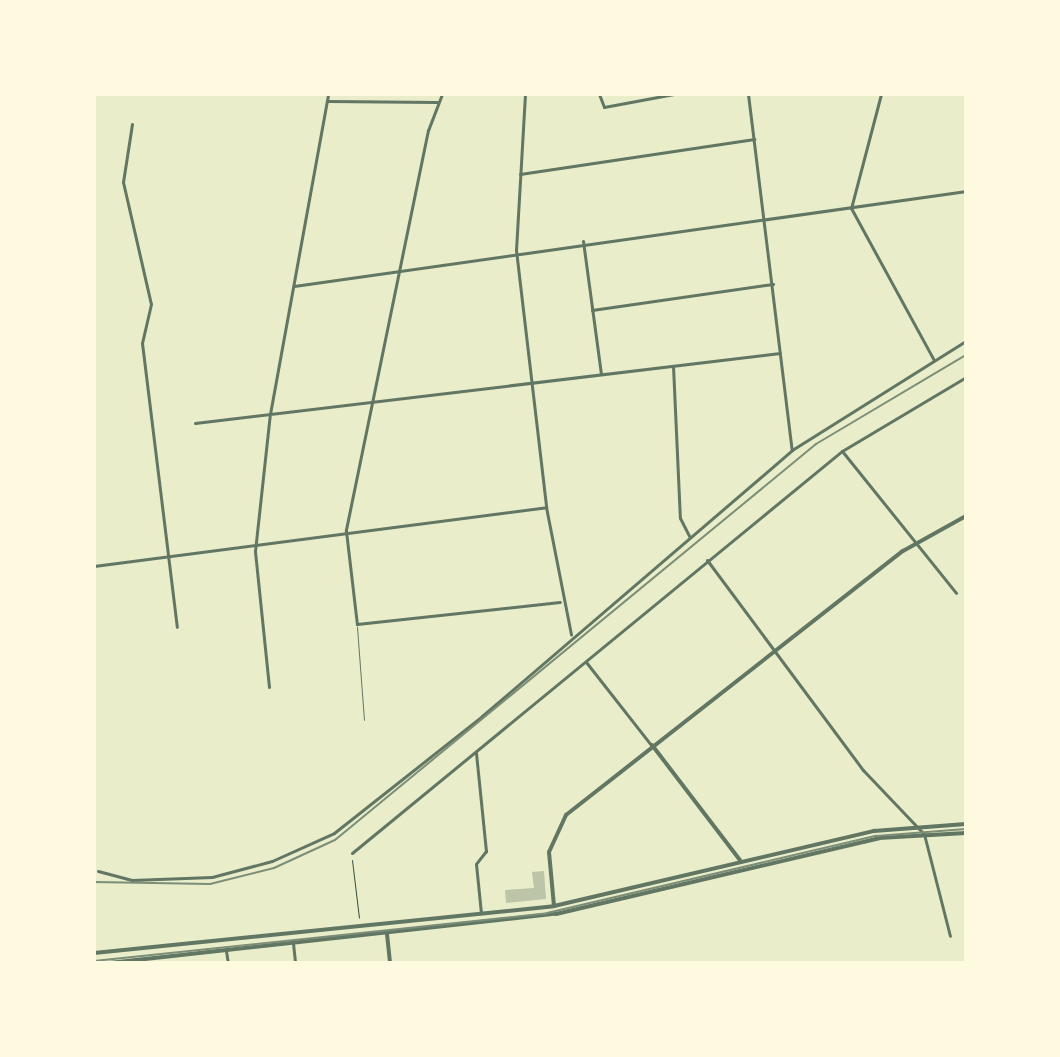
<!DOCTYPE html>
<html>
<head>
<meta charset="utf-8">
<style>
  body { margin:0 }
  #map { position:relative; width:1060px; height:1057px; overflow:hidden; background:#e9edc9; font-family:"PT Sans Narrow",sans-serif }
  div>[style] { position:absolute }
  .building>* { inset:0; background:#bcc5a7 }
  .path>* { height:1px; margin:-0.5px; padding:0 0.5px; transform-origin:0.5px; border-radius:0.5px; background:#344e41 }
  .service>* { height:1px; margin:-0.5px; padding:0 0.5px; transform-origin:0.5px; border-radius:0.5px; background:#617663 }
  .minor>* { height:3px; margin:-1.5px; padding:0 1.5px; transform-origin:1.5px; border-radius:1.5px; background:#617663 }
  .tertiary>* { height:4px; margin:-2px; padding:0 2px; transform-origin:2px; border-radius:2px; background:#617663 }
  .tram>* { height:2px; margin:-1px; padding:0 1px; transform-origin:1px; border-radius:1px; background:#7c8e77 }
  .rail>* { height:2px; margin:-1px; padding:0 1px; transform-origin:1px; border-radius:1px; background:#7c8e77 }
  span { translate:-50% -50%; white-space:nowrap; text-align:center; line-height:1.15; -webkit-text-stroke:6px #fefae0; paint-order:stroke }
  .frame { position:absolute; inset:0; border:96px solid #fefae0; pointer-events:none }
</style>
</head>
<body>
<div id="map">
  <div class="building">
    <i style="clip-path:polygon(544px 871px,546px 899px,506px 903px,505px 890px,534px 888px,532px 872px)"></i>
  </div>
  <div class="path">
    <i style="left:352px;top:860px;width:58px;rotate:83.1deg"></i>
  </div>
  <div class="service">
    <i style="left:357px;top:627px;width:93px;rotate:85.7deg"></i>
  </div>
  <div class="minor">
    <i style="left:442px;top:94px;width:39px;rotate:111deg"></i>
    <i style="left:428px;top:130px;width:409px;rotate:101.6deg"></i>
    <i style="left:346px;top:531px;width:94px;rotate:83.3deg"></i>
    <i style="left:357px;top:624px;width:204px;rotate:-6.2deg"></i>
    <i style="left:525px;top:94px;width:156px;rotate:93.3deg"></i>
    <i style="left:516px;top:250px;width:259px;rotate:83.3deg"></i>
    <i style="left:546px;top:507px;width:130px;rotate:78.9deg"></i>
    <i style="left:599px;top:94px;width:14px;rotate:69deg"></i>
    <i style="left:604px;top:107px;width:71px;rotate:-10.5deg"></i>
    <i style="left:748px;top:94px;width:359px;rotate:83deg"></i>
    <i style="left:881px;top:94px;width:118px;rotate:104.7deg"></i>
    <i style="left:851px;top:208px;width:173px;rotate:61.4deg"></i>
    <i style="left:328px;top:101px;width:109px;rotate:0.5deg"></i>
    <i style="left:132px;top:124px;width:59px;rotate:98.8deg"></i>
    <i style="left:123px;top:182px;width:125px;rotate:77.1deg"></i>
    <i style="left:151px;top:304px;width:40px;rotate:103deg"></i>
    <i style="left:142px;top:343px;width:286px;rotate:83deg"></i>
    <i style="left:520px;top:174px;width:237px;rotate:-8.5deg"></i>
    <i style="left:583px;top:241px;width:134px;rotate:82.3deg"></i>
    <i style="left:294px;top:286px;width:679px;rotate:-8.05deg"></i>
    <i style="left:592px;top:310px;width:183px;rotate:-8.2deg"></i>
    <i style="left:673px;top:366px;width:152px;rotate:87.4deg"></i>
    <i style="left:680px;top:518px;width:20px;rotate:63deg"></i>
    <i style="left:195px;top:423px;width:589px;rotate:-6.82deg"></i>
    <i style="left:842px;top:451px;width:182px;rotate:51.2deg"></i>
    <i style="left:707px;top:560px;width:262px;rotate:53.4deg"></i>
    <i style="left:863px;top:770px;width:88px;rotate:46.4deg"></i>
    <i style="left:924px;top:834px;width:105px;rotate:75.7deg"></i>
    <i style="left:94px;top:566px;width:456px;rotate:-7.4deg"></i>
    <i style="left:586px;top:662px;width:105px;rotate:51.9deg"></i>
    <i style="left:269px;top:687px;width:137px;rotate:-95.9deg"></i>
    <i style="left:255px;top:551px;width:138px;rotate:-83.8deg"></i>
    <i style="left:270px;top:414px;width:325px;rotate:-79.7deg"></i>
    <i style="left:476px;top:753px;width:99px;rotate:84.2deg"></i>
    <i style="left:486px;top:851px;width:16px;rotate:128deg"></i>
    <i style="left:476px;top:864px;width:49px;rotate:84.2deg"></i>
    <i style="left:352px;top:853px;width:634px;rotate:-39.37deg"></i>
    <i style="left:842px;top:451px;width:144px;rotate:-30.8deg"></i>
    <i style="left:98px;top:871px;width:35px;rotate:15deg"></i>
    <i style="left:132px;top:880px;width:80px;rotate:-2.1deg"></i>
    <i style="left:212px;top:877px;width:62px;rotate:-14.9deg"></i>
    <i style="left:272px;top:861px;width:68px;rotate:-24.3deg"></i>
    <i style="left:334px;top:833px;width:189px;rotate:-38.3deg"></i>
    <i style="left:482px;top:716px;width:408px;rotate:-40.6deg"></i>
    <i style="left:792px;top:450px;width:205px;rotate:-32.1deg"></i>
    <i style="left:293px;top:943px;width:20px;rotate:84deg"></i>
    <i style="left:226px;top:951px;width:12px;rotate:81deg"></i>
  </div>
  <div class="tertiary">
    <i style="left:652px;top:745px;width:145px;rotate:52.6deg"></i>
    <i style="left:554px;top:906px;width:54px;rotate:-95.3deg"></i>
    <i style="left:549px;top:852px;width:41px;rotate:-65.3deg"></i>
    <i style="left:566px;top:815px;width:428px;rotate:-38.1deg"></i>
    <i style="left:903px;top:551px;width:72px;rotate:-29.1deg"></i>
    <i style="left:387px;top:934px;width:29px;rotate:84deg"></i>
    <i style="left:94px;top:953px;width:462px;rotate:-5.8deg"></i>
    <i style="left:554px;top:906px;width:329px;rotate:-13.2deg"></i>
    <i style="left:874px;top:831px;width:92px;rotate:-4.4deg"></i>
    <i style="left:109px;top:963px;width:450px;rotate:-6.3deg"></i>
    <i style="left:556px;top:914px;width:332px;rotate:-13.2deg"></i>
    <i style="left:879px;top:838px;width:87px;rotate:-3.3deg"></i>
  </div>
  <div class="tram">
    <i style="left:94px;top:961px;width:456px;rotate:-6deg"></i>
    <i style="left:547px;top:913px;width:338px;rotate:-13.2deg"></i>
    <i style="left:876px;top:836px;width:90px;rotate:-4.4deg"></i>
  </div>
  <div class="rail">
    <i style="left:94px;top:882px;width:116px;rotate:1deg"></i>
    <i style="left:210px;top:884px;width:66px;rotate:-14deg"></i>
    <i style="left:274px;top:868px;width:67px;rotate:-24.7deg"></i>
    <i style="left:335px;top:840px;width:623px;rotate:-39.46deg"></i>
    <i style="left:816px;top:444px;width:174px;rotate:-30.7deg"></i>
  </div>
  <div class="frame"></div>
</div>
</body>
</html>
